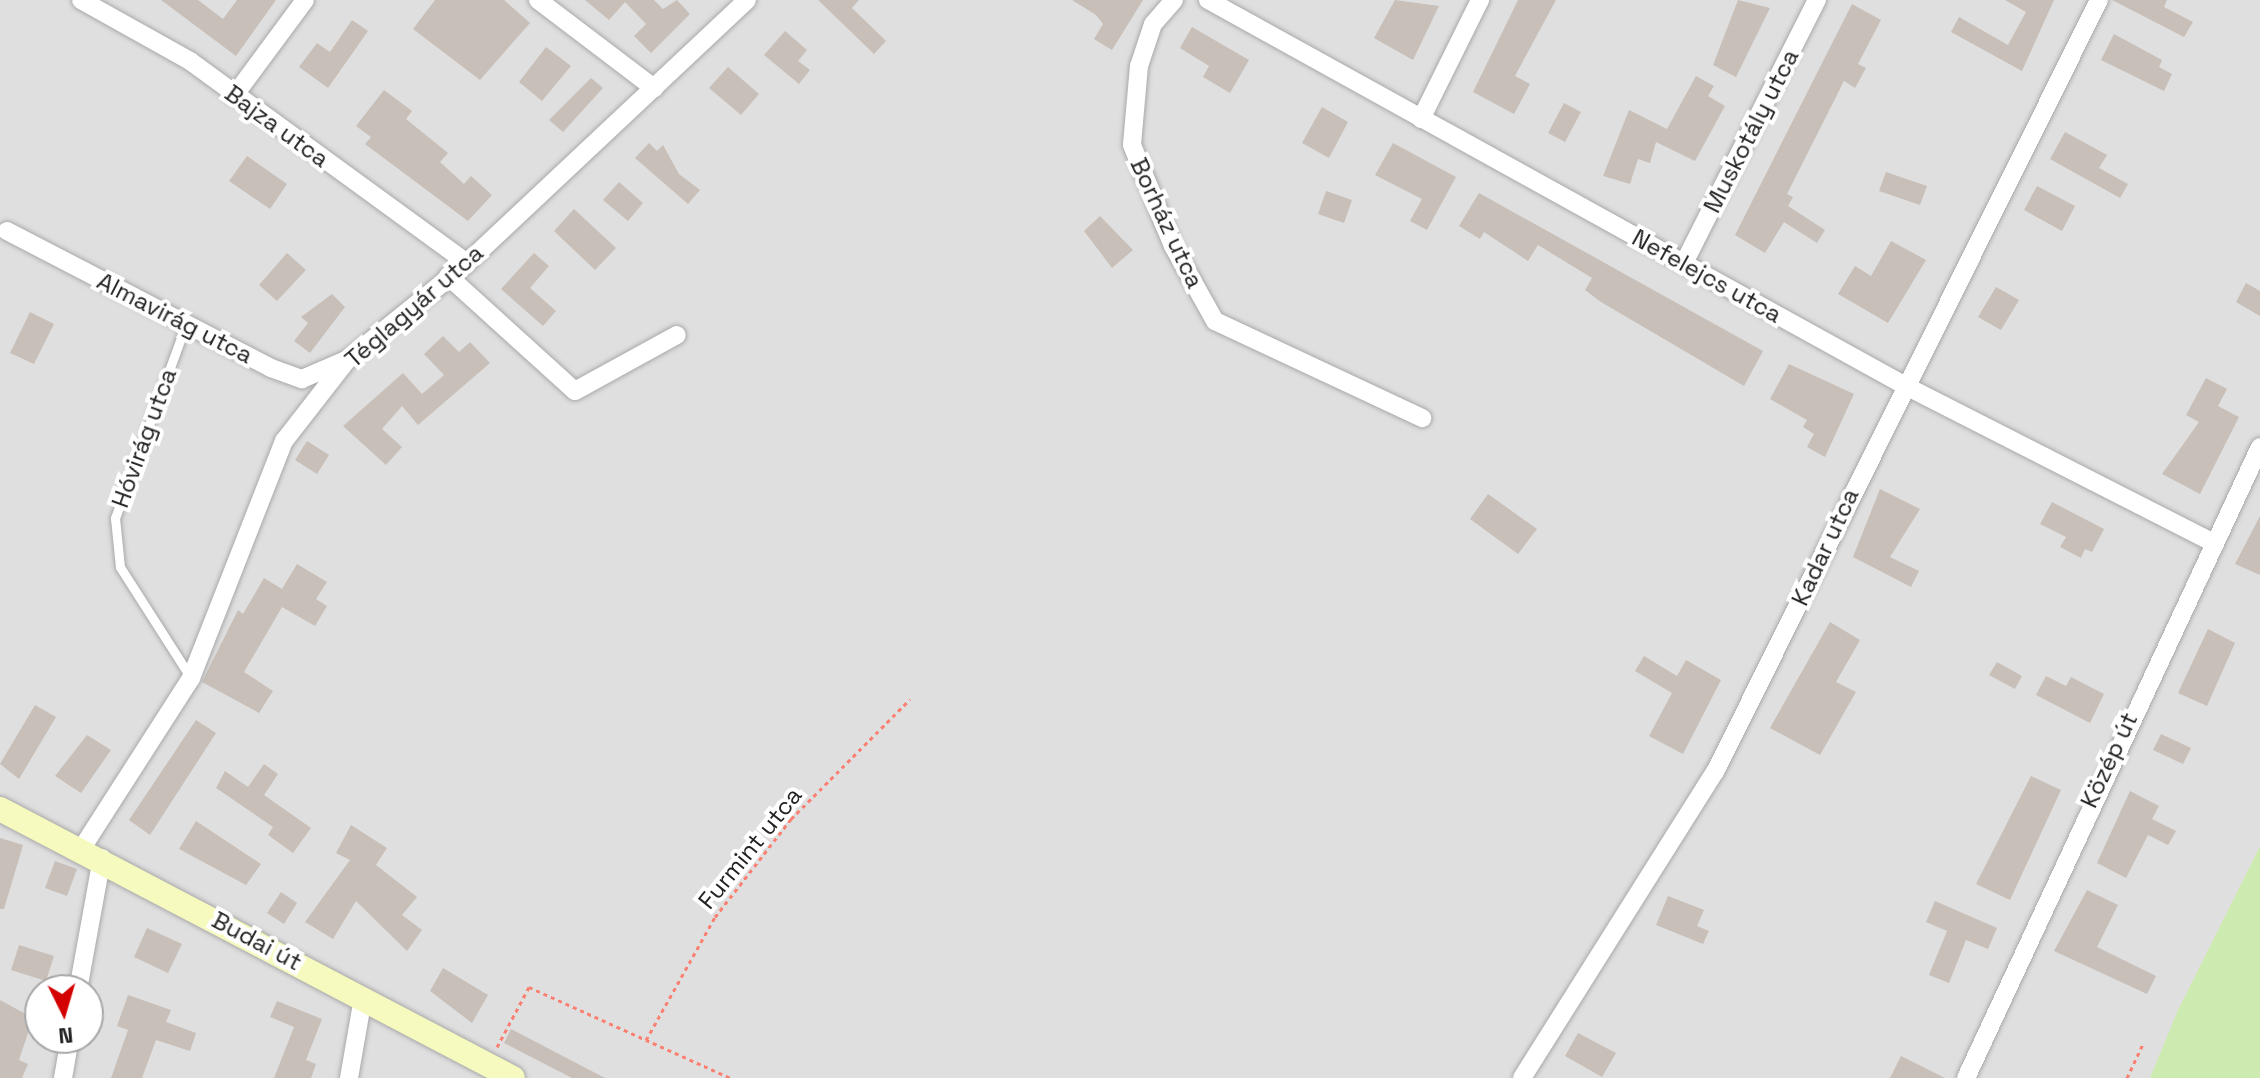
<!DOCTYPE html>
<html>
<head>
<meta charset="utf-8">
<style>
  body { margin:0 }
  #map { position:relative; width:2260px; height:1078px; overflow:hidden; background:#f2efe9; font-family:"Space Grotesk",sans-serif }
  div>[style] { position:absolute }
  .residential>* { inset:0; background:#e0dfdf }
  .grass>* { inset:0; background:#cdebb0 }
  .building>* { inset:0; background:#c7bfb8 }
  .path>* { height:3px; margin-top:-1.5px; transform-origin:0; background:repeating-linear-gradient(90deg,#fa8072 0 4px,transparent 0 8px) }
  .roads { filter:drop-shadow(0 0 2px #a9a9a9) drop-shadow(0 0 2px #a9a9a9) }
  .lane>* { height:9px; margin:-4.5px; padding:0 4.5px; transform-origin:4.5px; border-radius:4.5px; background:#fff }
  .street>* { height:18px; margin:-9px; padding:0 9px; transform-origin:9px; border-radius:9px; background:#fff }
  .secondary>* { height:24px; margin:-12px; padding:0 12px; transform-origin:12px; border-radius:12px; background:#f7fabf }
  span { translate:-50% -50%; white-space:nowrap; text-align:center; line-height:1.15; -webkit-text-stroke:8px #fff; paint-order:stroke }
  .street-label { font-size:24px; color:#222 }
  .north { position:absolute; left:24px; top:974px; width:80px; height:80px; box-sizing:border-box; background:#fff; border:2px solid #a7a7a7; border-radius:50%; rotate:175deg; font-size:22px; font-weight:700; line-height:32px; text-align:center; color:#222 }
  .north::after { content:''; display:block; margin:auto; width:28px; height:36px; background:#d40000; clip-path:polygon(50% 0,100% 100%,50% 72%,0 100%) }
</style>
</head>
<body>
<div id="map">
  <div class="residential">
    <i style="clip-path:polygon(evenodd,0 0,2260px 0,2260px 846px,2150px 1078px,0 1078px,0 0,40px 990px,88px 990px,88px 1038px,40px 1038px,40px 990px)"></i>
  </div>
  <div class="grass">
    <i style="clip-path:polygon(2260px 846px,2260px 1078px,2150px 1078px,2178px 1010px)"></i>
  </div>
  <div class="building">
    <i style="clip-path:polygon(161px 0,198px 0,223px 19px,237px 0,276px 0,236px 56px)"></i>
    <i style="clip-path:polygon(435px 0,504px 0,530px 23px,480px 80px,413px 29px)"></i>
    <i style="clip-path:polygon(585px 0,654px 0,663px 9px,677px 0,690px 14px,651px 53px,634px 36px,646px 24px,625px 2px,609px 20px)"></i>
    <i style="clip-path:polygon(818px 0,859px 0,852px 8px,886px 41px,874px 54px)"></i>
    <i style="clip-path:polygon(1072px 0,1143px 0,1112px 50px,1094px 39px,1103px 24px,1096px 15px)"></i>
    <i style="clip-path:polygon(1395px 0,1439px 6px,1413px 60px,1374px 38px)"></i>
    <i style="clip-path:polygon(1518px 0,1556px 0,1515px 76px,1530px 84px,1514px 114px,1473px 92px)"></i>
    <i style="clip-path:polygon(1738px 0,1770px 8px,1736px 77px,1713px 65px)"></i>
    <i style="clip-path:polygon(2005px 0,2054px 0,2022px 71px,1951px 32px,1959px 17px,2008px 45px,2026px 12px)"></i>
    <i style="clip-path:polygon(2112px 0,2167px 0,2164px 7px,2193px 22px,2184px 37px)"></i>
    <i style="clip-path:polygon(1852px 4px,1881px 20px,1858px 64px,1866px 68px,1855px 88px,1844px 81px,1787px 194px,1793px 197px,1788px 206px,1825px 230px,1817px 243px,1784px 222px,1765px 253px,1735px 235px)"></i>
    <i style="clip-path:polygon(352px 20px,368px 31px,328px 88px,299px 67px,317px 43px,330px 52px)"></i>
    <i style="clip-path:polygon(1192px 27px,1249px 60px,1230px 93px,1203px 77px,1209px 66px,1180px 48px)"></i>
    <i style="clip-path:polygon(785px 31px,807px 50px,798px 61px,810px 70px,799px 84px,764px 55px)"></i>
    <i style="clip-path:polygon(2114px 34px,2162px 60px,2159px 67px,2172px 74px,2164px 91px,2101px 60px)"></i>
    <i style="clip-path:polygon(546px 47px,571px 66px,542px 101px,519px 82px)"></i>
    <i style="clip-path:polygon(728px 67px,759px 94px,741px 115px,709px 88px)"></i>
    <i style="clip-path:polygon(1696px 76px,1714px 86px,1708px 96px,1725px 106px,1695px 161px,1656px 142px,1650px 163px,1638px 159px,1630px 184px,1603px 176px,1629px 110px,1667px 129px)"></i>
    <i style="clip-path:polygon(591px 78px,603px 88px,563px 132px,549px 120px)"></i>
    <i style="clip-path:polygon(384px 90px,412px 111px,406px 119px,448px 153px,440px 162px,464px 184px,471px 176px,492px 195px,468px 221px,365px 144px,371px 137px,356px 126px)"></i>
    <i style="clip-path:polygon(1564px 103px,1581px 112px,1565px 142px,1548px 133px)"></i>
    <i style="clip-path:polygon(1322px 107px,1348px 122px,1329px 158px,1302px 143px)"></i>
    <i style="clip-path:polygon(2065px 132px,2107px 155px,2099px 168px,2128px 184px,2120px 198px,2050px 159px)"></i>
    <i style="clip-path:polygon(649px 143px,657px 151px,663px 145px,679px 174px,700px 190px,688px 204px,635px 158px)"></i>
    <i style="clip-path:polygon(1393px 143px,1456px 177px,1427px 230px,1410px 221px,1422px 199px,1375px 175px)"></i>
    <i style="clip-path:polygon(247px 156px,287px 184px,270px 209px,229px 181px)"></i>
    <i style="clip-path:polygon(1886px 172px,1927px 186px,1920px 205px,1879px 191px)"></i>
    <i style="clip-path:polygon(619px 182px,643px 203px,628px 221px,603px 200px)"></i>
    <i style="clip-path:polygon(2037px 186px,2075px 206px,2062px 231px,2024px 210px)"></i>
    <i style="clip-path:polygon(1326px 191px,1352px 200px,1344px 223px,1318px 214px)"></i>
    <i style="clip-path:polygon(1479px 193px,1763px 351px,1744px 386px,1601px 302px,1585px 290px,1592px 278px,1538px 245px,1528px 261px,1484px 232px,1480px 239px,1459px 226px)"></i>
    <i style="clip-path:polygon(574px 209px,616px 248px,595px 270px,554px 231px)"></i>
    <i style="clip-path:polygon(1100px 216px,1133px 250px,1112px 268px,1084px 231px)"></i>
    <i style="clip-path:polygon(1891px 241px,1926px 260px,1888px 323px,1838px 294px,1855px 266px,1871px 276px)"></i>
    <i style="clip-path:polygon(287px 253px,306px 270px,277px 301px,259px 285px)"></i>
    <i style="clip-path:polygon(534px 253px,549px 266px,530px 288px,556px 311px,543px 326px,501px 289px)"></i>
    <i style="clip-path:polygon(2246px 283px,2260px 291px,2260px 316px,2236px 302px)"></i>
    <i style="clip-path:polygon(1996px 287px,2019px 300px,2001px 330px,1978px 317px)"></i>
    <i style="clip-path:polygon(332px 294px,345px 307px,310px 353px,294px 341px,308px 323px,301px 317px)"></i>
    <i style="clip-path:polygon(30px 312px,54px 324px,34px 364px,10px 353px)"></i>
    <i style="clip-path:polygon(443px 336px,459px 352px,470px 342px,490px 363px,418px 425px,402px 406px,382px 429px,402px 447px,386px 465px,343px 426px,403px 373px,422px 394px,444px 375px,424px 354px)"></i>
    <i style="clip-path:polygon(1789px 364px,1854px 394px,1825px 457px,1807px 447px,1814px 434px,1803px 427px,1807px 420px,1770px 399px)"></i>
    <i style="clip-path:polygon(2206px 378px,2227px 389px,2218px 406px,2239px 417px,2200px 494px,2162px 474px,2199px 422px,2186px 415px)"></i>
    <i style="clip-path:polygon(307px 441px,329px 455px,317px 474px,295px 460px)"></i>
    <i style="clip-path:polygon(1880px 489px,1920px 509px,1890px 557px,1919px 571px,1911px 587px,1853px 557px)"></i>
    <i style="clip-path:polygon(1488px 494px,1537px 529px,1518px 554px,1470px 519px)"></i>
    <i style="clip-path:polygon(2052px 502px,2104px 529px,2092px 552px,2085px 549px,2081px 558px,2060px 547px,2066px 537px,2040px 524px)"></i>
    <i style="clip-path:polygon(2260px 516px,2260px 575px,2235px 564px)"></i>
    <i style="clip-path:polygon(297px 564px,327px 582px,316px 599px,327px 606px,315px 626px,282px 607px,244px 672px,273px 691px,259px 713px,202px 682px,238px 610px,243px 614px,264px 578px,282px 589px)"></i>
    <i style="clip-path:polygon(1830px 622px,1860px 640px,1836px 682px,1856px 692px,1820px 755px,1770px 728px)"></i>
    <i style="clip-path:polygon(2208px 629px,2235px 643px,2207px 706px,2178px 693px)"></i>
    <i style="clip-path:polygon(1644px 656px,1677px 676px,1686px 660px,1721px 680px,1683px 754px,1649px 736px,1672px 693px,1635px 671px)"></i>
    <i style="clip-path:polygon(1997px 662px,2022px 676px,2015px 689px,1989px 675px)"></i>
    <i style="clip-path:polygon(2046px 676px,2066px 686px,2071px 677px,2104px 694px,2090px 723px,2036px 695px)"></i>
    <i style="clip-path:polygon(35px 705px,56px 717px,19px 779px,0 764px)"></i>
    <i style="clip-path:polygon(196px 720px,216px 733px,150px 835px,129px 820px)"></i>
    <i style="clip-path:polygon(2161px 734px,2191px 748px,2183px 764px,2153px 750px)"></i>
    <i style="clip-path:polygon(87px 735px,111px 750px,81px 793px,55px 776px)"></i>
    <i style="clip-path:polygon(264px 764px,278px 774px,264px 795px,311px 828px,293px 853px,268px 835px,273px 827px,216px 788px,225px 771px,248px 787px)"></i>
    <i style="clip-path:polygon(2031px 776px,2061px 790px,2010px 900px,1976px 884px)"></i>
    <i style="clip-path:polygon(2130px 791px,2159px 806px,2152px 819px,2176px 831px,2168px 845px,2148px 835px,2126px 878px,2097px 863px)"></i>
    <i style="clip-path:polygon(196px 821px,261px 864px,246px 885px,179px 849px)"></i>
    <i style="clip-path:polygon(351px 825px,387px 848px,376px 865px,417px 897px,402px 915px,422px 930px,407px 951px,356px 901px,333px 939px,305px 922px,350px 860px,336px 853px)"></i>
    <i style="clip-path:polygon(0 838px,23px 845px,4px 909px,0 909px)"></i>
    <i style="clip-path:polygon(55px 861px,77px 869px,67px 896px,45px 888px)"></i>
    <i style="clip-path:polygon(2087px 890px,2118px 905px,2097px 947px,2156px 976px,2147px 994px,2054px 951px)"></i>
    <i style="clip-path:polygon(281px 892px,297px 903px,284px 924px,267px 913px)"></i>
    <i style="clip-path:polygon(1668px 896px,1704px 910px,1697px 926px,1709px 931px,1703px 944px,1656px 925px)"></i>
    <i style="clip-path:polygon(1935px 901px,1997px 928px,1988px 949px,1966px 940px,1949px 983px,1929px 975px,1947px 931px,1926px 922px)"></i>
    <i style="clip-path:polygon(147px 928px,182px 944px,168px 973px,134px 957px)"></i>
    <i style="clip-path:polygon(19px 945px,54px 956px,46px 981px,11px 970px)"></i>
    <i style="clip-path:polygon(443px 968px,488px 995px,472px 1023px,430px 991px)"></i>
    <i style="clip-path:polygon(128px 995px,171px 1010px,166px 1022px,196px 1033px,190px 1051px,156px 1040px,142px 1078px,111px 1078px,128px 1030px,117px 1026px)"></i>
    <i style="clip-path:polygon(0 1000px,33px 1018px,19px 1060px,28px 1064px,22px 1078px,0 1078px)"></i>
    <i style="clip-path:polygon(277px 1001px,322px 1019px,306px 1060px,316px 1064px,311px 1078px,274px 1078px,294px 1027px,270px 1017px)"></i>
    <i style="clip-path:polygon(511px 1029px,605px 1078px,572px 1078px,504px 1043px)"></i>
    <i style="clip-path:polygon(1578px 1033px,1616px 1053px,1602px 1077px,1565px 1056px)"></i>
    <i style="clip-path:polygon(1901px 1056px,1945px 1078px,1890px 1078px)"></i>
  </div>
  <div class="path">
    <i style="left:646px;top:1040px;width:141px;rotate:-60.7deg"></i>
    <i style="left:715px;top:917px;width:124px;rotate:-52.2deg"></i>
    <i style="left:791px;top:819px;width:169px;rotate:-45.2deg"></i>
    <i style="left:497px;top:1047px;width:68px;rotate:-61.9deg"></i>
    <i style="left:529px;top:987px;width:222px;rotate:24.3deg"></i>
    <i style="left:2127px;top:1078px;width:38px;rotate:-65deg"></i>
  </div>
  <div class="roads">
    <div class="lane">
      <i style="left:186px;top:324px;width:207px;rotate:110.1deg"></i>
      <i style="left:115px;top:518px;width:49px;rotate:84.2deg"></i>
      <i style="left:120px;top:567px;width:132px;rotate:57.4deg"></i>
    </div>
    <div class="street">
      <i style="left:81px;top:0;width:125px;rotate:29.2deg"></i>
      <i style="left:190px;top:61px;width:343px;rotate:36.1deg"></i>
      <i style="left:538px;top:0;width:146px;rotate:37.2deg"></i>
      <i style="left:1174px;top:0;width:32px;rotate:131deg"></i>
      <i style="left:1153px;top:24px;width:44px;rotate:108.4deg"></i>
      <i style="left:1139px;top:66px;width:79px;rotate:95.1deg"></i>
      <i style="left:1132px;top:145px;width:109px;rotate:67.9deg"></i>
      <i style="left:1173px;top:246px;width:86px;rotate:60.8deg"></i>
      <i style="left:1215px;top:321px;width:229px;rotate:25.1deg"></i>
      <i style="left:1208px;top:0;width:793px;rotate:28.96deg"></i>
      <i style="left:1902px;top:384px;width:346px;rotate:27deg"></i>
      <i style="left:234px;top:96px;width:119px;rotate:-53.5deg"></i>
      <i style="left:1421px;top:119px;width:133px;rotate:-63.6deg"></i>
      <i style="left:7px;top:231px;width:297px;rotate:27.4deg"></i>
      <i style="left:271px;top:368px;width:33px;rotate:20deg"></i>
      <i style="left:302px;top:379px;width:46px;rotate:-23.2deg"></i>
      <i style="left:1684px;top:263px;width:295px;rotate:-63.2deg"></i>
      <i style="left:448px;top:276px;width:171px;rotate:42.2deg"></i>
      <i style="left:575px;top:391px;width:116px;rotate:-28.8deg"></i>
      <i style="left:82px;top:848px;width:202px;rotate:-57.3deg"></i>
      <i style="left:191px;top:678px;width:255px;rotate:-68.6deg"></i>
      <i style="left:284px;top:441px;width:103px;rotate:-52.1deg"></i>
      <i style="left:347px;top:360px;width:154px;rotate:-38.9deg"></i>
      <i style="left:467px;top:263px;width:384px;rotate:-43.2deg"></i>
      <i style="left:78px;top:990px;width:134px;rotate:-79.7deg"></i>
      <i style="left:63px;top:1078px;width:41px;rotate:-80.1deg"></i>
      <i style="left:349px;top:1078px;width:81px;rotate:-80.1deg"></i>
      <i style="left:1522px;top:1078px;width:362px;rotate:-57.8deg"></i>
      <i style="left:1715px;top:772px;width:862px;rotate:-63.55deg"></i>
      <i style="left:1966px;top:1078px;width:696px;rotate:-65.02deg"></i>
    </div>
    <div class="secondary">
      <i style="left:0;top:809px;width:579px;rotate:27.67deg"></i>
    </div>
  </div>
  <div class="street-label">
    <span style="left:277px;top:126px;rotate:36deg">Bajza utca</span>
    <span style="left:1751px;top:131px;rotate:-63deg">Muskotály utca</span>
    <span style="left:1167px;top:223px;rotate:65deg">Borház utca</span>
    <span style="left:1707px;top:276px;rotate:29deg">Nefelejcs utca</span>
    <span style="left:414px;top:306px;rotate:-41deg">Téglagyár utca</span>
    <span style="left:175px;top:318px;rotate:27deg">Almavirág utca</span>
    <span style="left:144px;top:438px;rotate:-70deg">Hóvirág utca</span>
    <span style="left:1825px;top:547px;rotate:-65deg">Kadar utca</span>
    <span style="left:2109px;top:760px;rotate:-65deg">Közép út</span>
    <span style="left:750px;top:848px;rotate:-51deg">Furmint utca</span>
    <span style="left:257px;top:941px;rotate:28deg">Budai út</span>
  </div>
  <div class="north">N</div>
</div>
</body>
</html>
